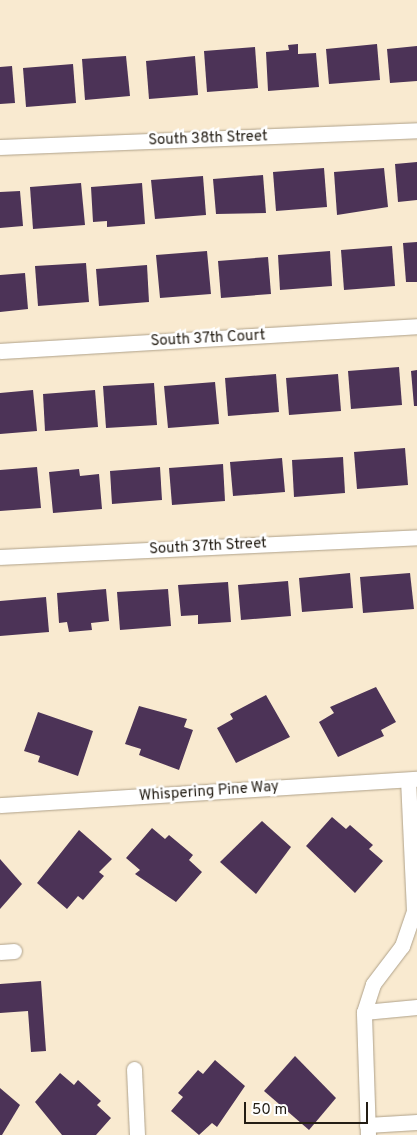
<!DOCTYPE html>
<html>
<head>
<meta charset="utf-8">
<style>
  body { margin:0 }
  #map { position:relative; width:417px; height:1135px; overflow:hidden; background:#f9ead0; font-family:Overpass,sans-serif }
  div>[style] { position:absolute }
  .building>* { inset:0; background:#4c3357 }
  .roads { filter:drop-shadow(0 0 1px #afa189) drop-shadow(0 0 1px #afa189) }
  .street>* { height:15px; margin:-7.5px; padding:0 7.5px; transform-origin:7.5px; border-radius:7.5px; background:#fff }
  span { translate:-50% -50%; white-space:nowrap; text-align:center; line-height:1.15; -webkit-text-stroke:5px #fff; paint-order:stroke }
  .street-label { font-size:15px; color:#231d14 }
  .scale { position:absolute; left:244px; top:1102px; width:124px; height:22px; box-sizing:border-box; border:2px solid #231d14; border-top:0; padding-left:6px; font-size:15px; line-height:18px; white-space:nowrap; color:#231d14; -webkit-text-stroke:4px #fff; paint-order:stroke }
</style>
</head>
<body>
<div id="map">
  <div class="building">
    <i style="clip-path:polygon(298px 44px,298px 54px,316px 53px,319px 87px,268px 91px,266px 52px,289px 50px,288px 45px)"></i>
    <i style="clip-path:polygon(377px 44px,380px 80px,329px 84px,326px 49px)"></i>
    <i style="clip-path:polygon(417px 46px,417px 81px,390px 83px,387px 49px)"></i>
    <i style="clip-path:polygon(255px 47px,258px 88px,207px 92px,204px 51px)"></i>
    <i style="clip-path:polygon(126px 56px,130px 96px,85px 100px,82px 59px)"></i>
    <i style="clip-path:polygon(195px 56px,198px 95px,149px 99px,146px 61px)"></i>
    <i style="clip-path:polygon(73px 64px,76px 103px,26px 107px,23px 68px)"></i>
    <i style="clip-path:polygon(12px 66px,15px 103px,0 104px,0 67px)"></i>
    <i style="clip-path:polygon(417px 162px,417px 200px,398px 202px,395px 164px)"></i>
    <i style="clip-path:polygon(324px 168px,327px 207px,276px 211px,273px 172px)"></i>
    <i style="clip-path:polygon(384px 168px,388px 207px,337px 215px,334px 172px)"></i>
    <i style="clip-path:polygon(263px 175px,266px 213px,216px 214px,213px 179px)"></i>
    <i style="clip-path:polygon(203px 176px,206px 215px,155px 219px,151px 180px)"></i>
    <i style="clip-path:polygon(81px 183px,85px 225px,33px 229px,30px 187px)"></i>
    <i style="clip-path:polygon(142px 183px,145px 224px,107px 227px,107px 221px,93px 222px,91px 187px)"></i>
    <i style="clip-path:polygon(20px 191px,23px 226px,0 228px,0 192px)"></i>
    <i style="clip-path:polygon(417px 242px,417px 282px,406px 282px,403px 243px)"></i>
    <i style="clip-path:polygon(392px 246px,395px 286px,344px 290px,341px 250px)"></i>
    <i style="clip-path:polygon(207px 251px,211px 294px,160px 298px,156px 255px)"></i>
    <i style="clip-path:polygon(330px 251px,332px 286px,280px 290px,278px 255px)"></i>
    <i style="clip-path:polygon(268px 257px,271px 294px,221px 298px,218px 261px)"></i>
    <i style="clip-path:polygon(86px 263px,89px 302px,38px 306px,35px 266px)"></i>
    <i style="clip-path:polygon(147px 265px,149px 302px,99px 306px,96px 269px)"></i>
    <i style="clip-path:polygon(25px 273px,28px 309px,0 312px,0 275px)"></i>
    <i style="clip-path:polygon(399px 367px,402px 405px,351px 409px,348px 371px)"></i>
    <i style="clip-path:polygon(417px 370px,417px 406px,414px 406px,411px 371px)"></i>
    <i style="clip-path:polygon(276px 374px,279px 412px,228px 416px,225px 378px)"></i>
    <i style="clip-path:polygon(338px 374px,341px 411px,289px 415px,286px 378px)"></i>
    <i style="clip-path:polygon(215px 382px,219px 424px,168px 428px,164px 386px)"></i>
    <i style="clip-path:polygon(154px 383px,157px 425px,106px 428px,103px 386px)"></i>
    <i style="clip-path:polygon(33px 390px,37px 431px,0 434px,0 393px)"></i>
    <i style="clip-path:polygon(95px 390px,98px 427px,45px 431px,43px 394px)"></i>
    <i style="clip-path:polygon(405px 448px,408px 485px,357px 489px,354px 452px)"></i>
    <i style="clip-path:polygon(343px 457px,345px 493px,294px 497px,292px 460px)"></i>
    <i style="clip-path:polygon(282px 458px,285px 492px,233px 496px,230px 462px)"></i>
    <i style="clip-path:polygon(223px 464px,225px 501px,172px 505px,169px 468px)"></i>
    <i style="clip-path:polygon(37px 467px,41px 508px,0 511px,0 470px)"></i>
    <i style="clip-path:polygon(160px 467px,162px 500px,112px 504px,110px 471px)"></i>
    <i style="clip-path:polygon(79px 469px,80px 476px,99px 474px,102px 509px,53px 513px,49px 472px)"></i>
    <i style="clip-path:polygon(350px 573px,353px 608px,302px 612px,299px 578px)"></i>
    <i style="clip-path:polygon(410px 573px,414px 609px,363px 613px,360px 577px)"></i>
    <i style="clip-path:polygon(288px 581px,291px 616px,241px 620px,238px 585px)"></i>
    <i style="clip-path:polygon(228px 582px,231px 622px,198px 624px,198px 615px,181px 616px,178px 585px)"></i>
    <i style="clip-path:polygon(106px 589px,109px 621px,91px 623px,92px 630px,69px 632px,67px 622px,59px 623px,57px 593px)"></i>
    <i style="clip-path:polygon(168px 589px,171px 626px,120px 630px,117px 592px)"></i>
    <i style="clip-path:polygon(46px 597px,49px 632px,0 636px,0 601px)"></i>
    <i style="clip-path:polygon(376px 687px,396px 722px,381px 730px,384px 736px,338px 757px,319px 722px,334px 713px,330px 707px)"></i>
    <i style="clip-path:polygon(266px 695px,290px 737px,236px 763px,217px 728px,233px 719px,230px 714px)"></i>
    <i style="clip-path:polygon(139px 706px,187px 719px,184px 727px,193px 730px,179px 770px,139px 755px,141px 749px,125px 744px)"></i>
    <i style="clip-path:polygon(38px 712px,93px 731px,78px 776px,38px 762px,40px 756px,24px 751px)"></i>
    <i style="clip-path:polygon(332px 817px,346px 829px,350px 825px,373px 845px,369px 849px,383px 861px,355px 893px,306px 846px)"></i>
    <i style="clip-path:polygon(262px 821px,291px 847px,256px 894px,220px 862px)"></i>
    <i style="clip-path:polygon(152px 828px,165px 839px,169px 835px,193px 855px,189px 860px,202px 872px,176px 902px,135px 874px,140px 870px,126px 858px)"></i>
    <i style="clip-path:polygon(79px 830px,112px 859px,99px 872px,104px 876px,83px 900px,78px 896px,67px 909px,37px 883px)"></i>
    <i style="clip-path:polygon(0 859px,22px 884px,0 909px)"></i>
    <i style="clip-path:polygon(41px 981px,46px 1051px,31px 1052px,28px 1011px,0 1013px,0 984px)"></i>
    <i style="clip-path:polygon(295px 1056px,336px 1098px,309px 1130px,264px 1091px)"></i>
    <i style="clip-path:polygon(215px 1060px,245px 1086px,217px 1127px,212px 1123px,199px 1135px,171px 1111px,183px 1097px,178px 1093px,198px 1070px,203px 1074px)"></i>
    <i style="clip-path:polygon(60px 1073px,74px 1085px,78px 1080px,101px 1101px,97px 1105px,111px 1118px,96px 1135px,62px 1135px,35px 1102px)"></i>
    <i style="clip-path:polygon(0 1088px,20px 1105px,2px 1135px,0 1135px)"></i>
  </div>
  <div class="roads">
    <div class="street">
      <i style="left:0;top:147px;width:417px;rotate:-2.3deg"></i>
      <i style="left:0;top:351px;width:418px;rotate:-3.4deg"></i>
      <i style="left:0;top:557px;width:417px;rotate:-2.7deg"></i>
      <i style="left:0;top:805px;width:418px;rotate:-3.6deg"></i>
      <i style="left:0;top:952px;width:14px;rotate:-4deg"></i>
      <i style="left:364px;top:1012px;width:53px;rotate:-5.4deg"></i>
      <i style="left:134px;top:1069px;width:66px;rotate:87.4deg"></i>
      <i style="left:367px;top:1125px;width:50px;rotate:-3.4deg"></i>
      <i style="left:368px;top:1135px;width:123px;rotate:-91.9deg"></i>
      <i style="left:364px;top:1012px;width:29px;rotate:-72deg"></i>
      <i style="left:373px;top:984px;width:48px;rotate:-52.7deg"></i>
      <i style="left:402px;top:946px;width:37px;rotate:-71deg"></i>
      <i style="left:414px;top:911px;width:131px;rotate:-92.6deg"></i>
    </div>
  </div>
  <div class="street-label">
    <span style="left:208px;top:139px;rotate:-2deg">South 38th Street</span>
    <span style="left:208px;top:339px;rotate:-3deg">South 37th Court</span>
    <span style="left:208px;top:547px;rotate:-3deg">South 37th Street</span>
    <span style="left:209px;top:792px;rotate:-4deg">Whispering Pine Way</span>
  </div>
  <div class="scale">50 m</div>
</div>
</body>
</html>
